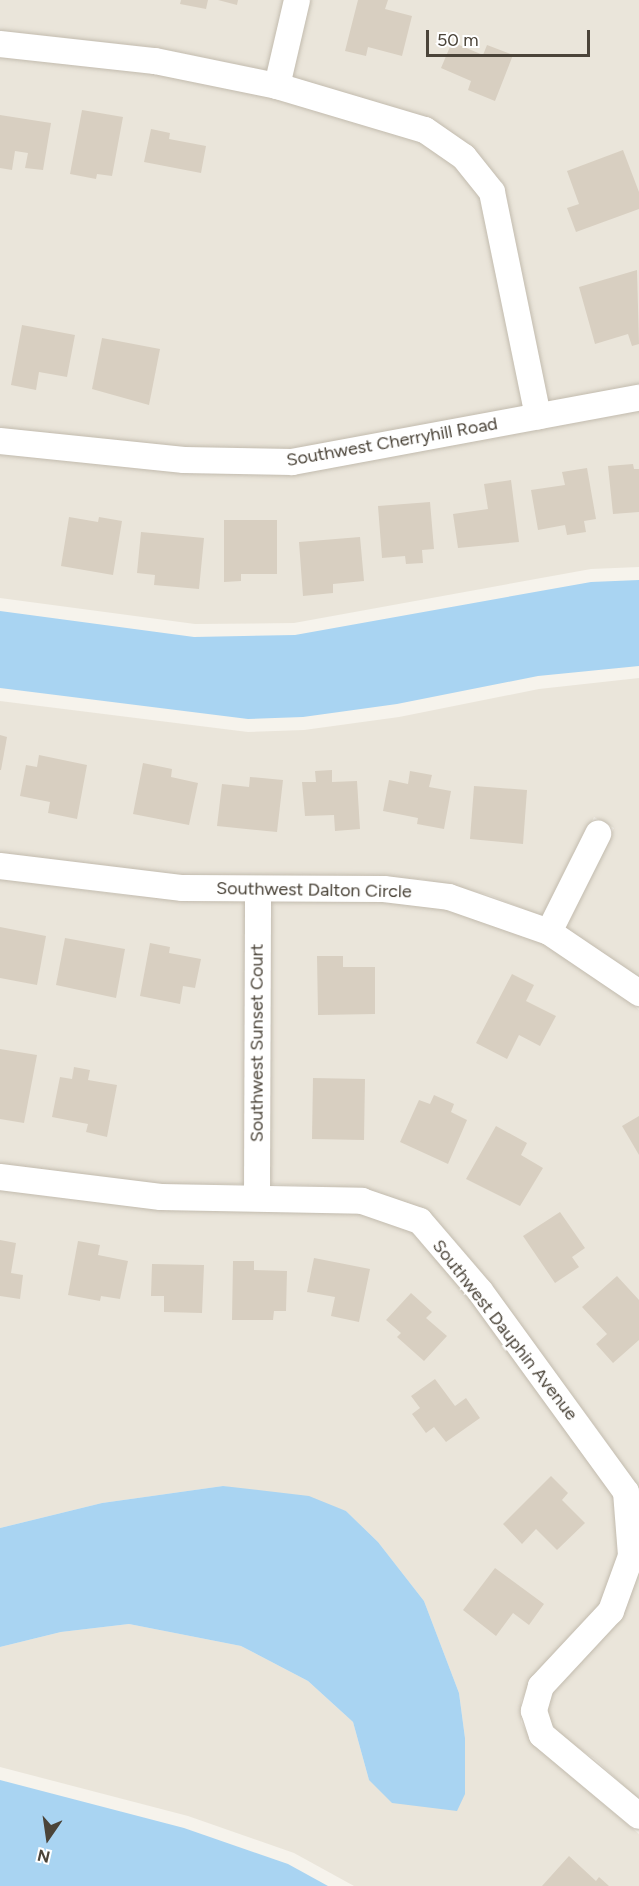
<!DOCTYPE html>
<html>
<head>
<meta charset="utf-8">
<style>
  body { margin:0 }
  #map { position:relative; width:639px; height:1886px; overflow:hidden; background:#f6f3ec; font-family:Figtree,sans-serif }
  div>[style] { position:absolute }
  .residential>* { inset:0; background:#eae5da }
  .water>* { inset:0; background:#a9d4f2 }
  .building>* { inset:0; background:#d8cfc1 }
  .roads { filter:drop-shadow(0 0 2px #c2bbae) drop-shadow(0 0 2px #c2bbae) }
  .street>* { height:26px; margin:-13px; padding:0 13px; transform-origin:13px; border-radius:13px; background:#fff }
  span { translate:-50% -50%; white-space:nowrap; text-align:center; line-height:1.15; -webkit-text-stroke:5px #fff; paint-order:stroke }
  .street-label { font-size:18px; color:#4b4439 }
  .north { position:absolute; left:18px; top:1808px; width:60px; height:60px; -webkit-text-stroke:4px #fff; paint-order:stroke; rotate:193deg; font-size:16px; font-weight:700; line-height:24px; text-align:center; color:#4b4439 }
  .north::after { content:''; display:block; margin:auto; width:21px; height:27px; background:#4b4439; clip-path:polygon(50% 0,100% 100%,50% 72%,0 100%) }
  .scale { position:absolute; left:426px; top:30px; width:164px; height:27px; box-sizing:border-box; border:3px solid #4b4439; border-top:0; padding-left:8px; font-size:18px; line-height:21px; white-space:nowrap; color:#4b4439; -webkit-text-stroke:4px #fff; paint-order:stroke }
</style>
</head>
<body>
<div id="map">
  <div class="residential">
    <i style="clip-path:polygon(0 0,286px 0,269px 71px,158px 48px,0 31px)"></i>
    <i style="clip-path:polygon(309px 0,639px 0,639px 386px,547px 403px,501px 183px,473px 148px,428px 118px,291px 77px)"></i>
    <i style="clip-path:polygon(0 56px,153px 73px,274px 98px,420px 141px,457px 167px,482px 198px,524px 406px,292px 450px,186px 448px,0 428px)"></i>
    <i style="clip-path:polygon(639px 411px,639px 567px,591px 569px,294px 623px,195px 624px,0 598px,0 453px,183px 473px,292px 475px)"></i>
    <i style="clip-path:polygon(639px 678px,639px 977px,564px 927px,614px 828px,594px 817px,544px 917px,489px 895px,421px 879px,183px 875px,0 853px,0 701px,248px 732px,304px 730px,399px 717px,539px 689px)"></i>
    <i style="clip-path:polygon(0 879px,123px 895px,247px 902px,246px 1184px,162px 1185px,0 1164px)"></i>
    <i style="clip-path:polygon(269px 902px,383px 902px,446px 909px,544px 944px,618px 991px,639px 1010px,639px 1513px,635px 1484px,603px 1437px,489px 1283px,424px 1209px,363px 1188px,268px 1184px)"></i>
    <i style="clip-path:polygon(0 1190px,160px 1210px,360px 1213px,413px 1232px,472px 1300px,615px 1497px,619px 1555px,602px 1604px,532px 1678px,521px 1701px,521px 1722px,534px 1745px,639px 1834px,639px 1886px,354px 1886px,294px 1853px,188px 1816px,0 1767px,0 1647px,61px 1632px,129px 1624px,241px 1646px,308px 1681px,353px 1722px,369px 1780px,464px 1744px,465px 1738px,459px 1693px,424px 1601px,378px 1542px,346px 1511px,223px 1486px,102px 1503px,0 1528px)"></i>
    <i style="clip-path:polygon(639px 1567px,639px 1800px,595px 1759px,563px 1738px,546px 1717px,550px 1692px)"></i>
  </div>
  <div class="water">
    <i style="clip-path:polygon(639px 580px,639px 666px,538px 676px,397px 704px,303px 717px,248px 719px,0 688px,0 611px,194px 637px,295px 635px,591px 582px)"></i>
    <i style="clip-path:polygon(223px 1486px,309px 1496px,346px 1511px,378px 1542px,424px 1601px,459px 1693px,465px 1738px,465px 1794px,457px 1811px,392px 1803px,369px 1780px,353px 1722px,308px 1681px,241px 1646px,129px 1624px,61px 1632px,0 1647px,0 1528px,102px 1503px)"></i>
    <i style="clip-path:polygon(0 1780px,184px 1828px,288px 1864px,328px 1886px,0 1886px)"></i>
  </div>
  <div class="building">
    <i style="clip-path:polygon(181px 0,208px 0,206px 9px,180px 4px)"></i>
    <i style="clip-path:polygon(218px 0,238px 0,237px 5px)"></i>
    <i style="clip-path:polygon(358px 0,388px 0,385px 9px,412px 16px,402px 56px,368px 47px,366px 56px,345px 51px)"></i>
    <i style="clip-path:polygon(452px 42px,483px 55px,487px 45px,513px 55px,495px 101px,468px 90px,471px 81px,441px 68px)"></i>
    <i style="clip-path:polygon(82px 110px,123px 117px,112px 176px,97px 174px,96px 179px,70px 174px)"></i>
    <i style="clip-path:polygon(0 115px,51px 123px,43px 170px,25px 168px,28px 153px,15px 151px,12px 170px,0 168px)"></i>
    <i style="clip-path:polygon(151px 129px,170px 133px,169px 139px,206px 146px,201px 173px,144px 162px)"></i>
    <i style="clip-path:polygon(623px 150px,639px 192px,639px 209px,576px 232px,567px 208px,579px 204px,567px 171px)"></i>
    <i style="clip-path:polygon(637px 270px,639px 344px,632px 346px,628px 334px,595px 344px,579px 287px)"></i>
    <i style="clip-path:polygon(22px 325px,75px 335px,67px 377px,39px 372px,36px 390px,11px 385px)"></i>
    <i style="clip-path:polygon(102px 338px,160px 349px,149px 405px,92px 389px)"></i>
    <i style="clip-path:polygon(633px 464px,634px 469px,639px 469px,639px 512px,613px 514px,608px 466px)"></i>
    <i style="clip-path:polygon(587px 468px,596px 519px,584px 521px,586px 532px,567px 535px,565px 525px,538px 530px,531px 490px,565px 485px,562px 472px)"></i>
    <i style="clip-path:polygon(511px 480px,519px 542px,458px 548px,453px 514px,488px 509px,484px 484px)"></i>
    <i style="clip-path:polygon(430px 502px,434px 549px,422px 550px,423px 563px,406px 564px,405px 556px,382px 558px,378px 506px)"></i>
    <i style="clip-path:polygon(69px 517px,98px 522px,99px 517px,122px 521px,113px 575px,61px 566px)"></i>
    <i style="clip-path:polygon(224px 520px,277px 520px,277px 574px,241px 574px,241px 581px,224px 582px)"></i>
    <i style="clip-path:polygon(141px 532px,204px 538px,199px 589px,154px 585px,155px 575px,137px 573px)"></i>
    <i style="clip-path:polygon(360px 537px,364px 581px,333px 584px,333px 593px,303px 596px,299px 542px)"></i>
    <i style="clip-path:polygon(0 735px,7px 737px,1px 770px,0 770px)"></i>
    <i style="clip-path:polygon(39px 755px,87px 765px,77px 819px,48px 813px,50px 802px,20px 796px,26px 765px,37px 767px)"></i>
    <i style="clip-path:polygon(143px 763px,172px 769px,171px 777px,198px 783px,189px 825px,133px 814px)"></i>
    <i style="clip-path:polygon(332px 770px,332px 782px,357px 781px,360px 829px,335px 831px,334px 815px,305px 816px,302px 782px,316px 782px,315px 771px)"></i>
    <i style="clip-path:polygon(410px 771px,432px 775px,429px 787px,451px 791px,444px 829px,417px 824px,418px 818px,383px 811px,389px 780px,408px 784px)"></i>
    <i style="clip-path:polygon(250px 777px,283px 780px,277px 832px,217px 826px,222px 784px,249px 787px)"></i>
    <i style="clip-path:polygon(474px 786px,527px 790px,523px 844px,470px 839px)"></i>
    <i style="clip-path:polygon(0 927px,46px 936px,37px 985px,0 978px)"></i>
    <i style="clip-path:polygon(65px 938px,125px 949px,116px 998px,56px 985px)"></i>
    <i style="clip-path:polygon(150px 943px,170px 947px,169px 953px,201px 959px,195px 988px,183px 986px,180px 1004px,140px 996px)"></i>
    <i style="clip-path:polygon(317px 956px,343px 956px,343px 967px,375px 967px,375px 1014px,318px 1015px)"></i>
    <i style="clip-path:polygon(512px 974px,534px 985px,526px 1001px,556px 1016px,540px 1046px,519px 1035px,507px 1059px,476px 1043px)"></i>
    <i style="clip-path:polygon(0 1049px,37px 1055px,24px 1123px,0 1119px)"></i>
    <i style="clip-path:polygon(74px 1067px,90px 1070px,88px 1080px,117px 1085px,107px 1137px,86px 1132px,88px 1124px,52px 1117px,60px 1077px,72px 1079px)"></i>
    <i style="clip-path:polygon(313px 1078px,365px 1079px,364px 1140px,312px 1139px)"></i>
    <i style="clip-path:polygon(434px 1095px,454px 1104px,451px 1112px,467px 1120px,448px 1164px,400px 1142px,419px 1100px,430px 1104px)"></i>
    <i style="clip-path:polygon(639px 1116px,639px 1155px,622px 1126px)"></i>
    <i style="clip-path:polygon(496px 1126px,527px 1143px,521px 1155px,543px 1168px,520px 1206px,466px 1179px)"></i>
    <i style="clip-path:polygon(560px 1212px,585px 1248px,572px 1257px,579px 1267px,555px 1283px,523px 1236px)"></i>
    <i style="clip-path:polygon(0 1240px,16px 1243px,11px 1273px,23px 1275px,20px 1299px,0 1296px)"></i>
    <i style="clip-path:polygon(78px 1241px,100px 1245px,98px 1255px,128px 1261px,120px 1299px,101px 1296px,100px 1301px,68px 1295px)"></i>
    <i style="clip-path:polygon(314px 1258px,370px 1269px,359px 1322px,331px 1316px,335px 1297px,307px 1292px)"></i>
    <i style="clip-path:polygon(233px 1261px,254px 1261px,254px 1270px,287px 1271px,286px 1311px,274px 1311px,273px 1320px,232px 1320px)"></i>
    <i style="clip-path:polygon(152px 1264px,204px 1265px,202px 1313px,164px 1312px,164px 1296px,151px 1296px)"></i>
    <i style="clip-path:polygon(617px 1276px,639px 1300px,639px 1340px,613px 1363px,596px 1344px,607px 1334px,582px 1307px)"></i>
    <i style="clip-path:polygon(411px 1293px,432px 1312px,426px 1318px,447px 1336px,424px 1361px,397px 1337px,401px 1333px,386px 1320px)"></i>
    <i style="clip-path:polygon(435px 1379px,455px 1406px,466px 1398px,480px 1418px,446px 1442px,434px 1427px,426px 1433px,412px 1414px,420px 1408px,411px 1396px)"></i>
    <i style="clip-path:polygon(551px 1476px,568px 1493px,562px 1500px,585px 1523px,557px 1550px,536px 1529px,522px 1544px,503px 1524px)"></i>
    <i style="clip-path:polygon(495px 1568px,544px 1604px,529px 1625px,513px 1613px,496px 1636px,463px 1610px)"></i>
    <i style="clip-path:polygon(569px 1856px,596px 1881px,599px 1877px,609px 1886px,542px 1886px)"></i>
  </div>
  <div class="roads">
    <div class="street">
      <i style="left:0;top:44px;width:156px;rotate:6.3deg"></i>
      <i style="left:155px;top:61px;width:125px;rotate:11.6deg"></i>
      <i style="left:277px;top:86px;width:154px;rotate:16.6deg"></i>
      <i style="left:425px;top:130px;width:47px;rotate:34.7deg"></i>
      <i style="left:464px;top:157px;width:45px;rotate:51.3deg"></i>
      <i style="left:492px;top:192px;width:229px;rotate:78.4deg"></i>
      <i style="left:277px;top:86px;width:88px;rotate:-76.9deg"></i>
      <i style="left:0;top:441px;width:185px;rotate:5.9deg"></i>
      <i style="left:184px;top:460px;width:108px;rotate:1.1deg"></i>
      <i style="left:292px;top:462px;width:353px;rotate:-10.5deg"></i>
      <i style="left:0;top:866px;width:184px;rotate:6.9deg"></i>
      <i style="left:183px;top:888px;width:201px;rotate:0.3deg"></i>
      <i style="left:384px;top:889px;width:65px;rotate:7deg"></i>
      <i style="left:449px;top:897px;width:106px;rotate:19.3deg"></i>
      <i style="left:549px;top:932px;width:109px;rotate:34.1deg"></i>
      <i style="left:549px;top:932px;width:110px;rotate:-63.4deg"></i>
      <i style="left:0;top:1177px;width:162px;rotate:7.1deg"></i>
      <i style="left:161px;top:1197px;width:201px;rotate:1.1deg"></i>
      <i style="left:362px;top:1201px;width:61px;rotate:19deg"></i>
      <i style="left:420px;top:1221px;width:92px;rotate:49.4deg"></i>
      <i style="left:480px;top:1291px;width:248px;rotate:54deg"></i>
      <i style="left:626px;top:1492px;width:64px;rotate:85.5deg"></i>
      <i style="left:631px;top:1556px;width:59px;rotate:110deg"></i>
      <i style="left:611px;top:1611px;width:103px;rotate:133deg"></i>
      <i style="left:541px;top:1686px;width:26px;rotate:106deg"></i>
      <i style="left:534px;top:1711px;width:25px;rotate:72deg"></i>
      <i style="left:542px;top:1735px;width:126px;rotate:39.9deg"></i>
      <i style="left:257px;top:1196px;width:307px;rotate:-89.8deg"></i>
    </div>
  </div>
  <div class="street-label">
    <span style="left:392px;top:442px;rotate:-10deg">Southwest Cherryhill Road</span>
    <span style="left:314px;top:890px;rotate:1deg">Southwest Dalton Circle</span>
    <span style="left:257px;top:1043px;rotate:-90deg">Southwest Sunset Court</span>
    <span style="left:505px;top:1330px;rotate:52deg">Southwest Dauphin Avenue</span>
  </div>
  <div class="north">N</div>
  <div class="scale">50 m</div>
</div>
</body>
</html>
